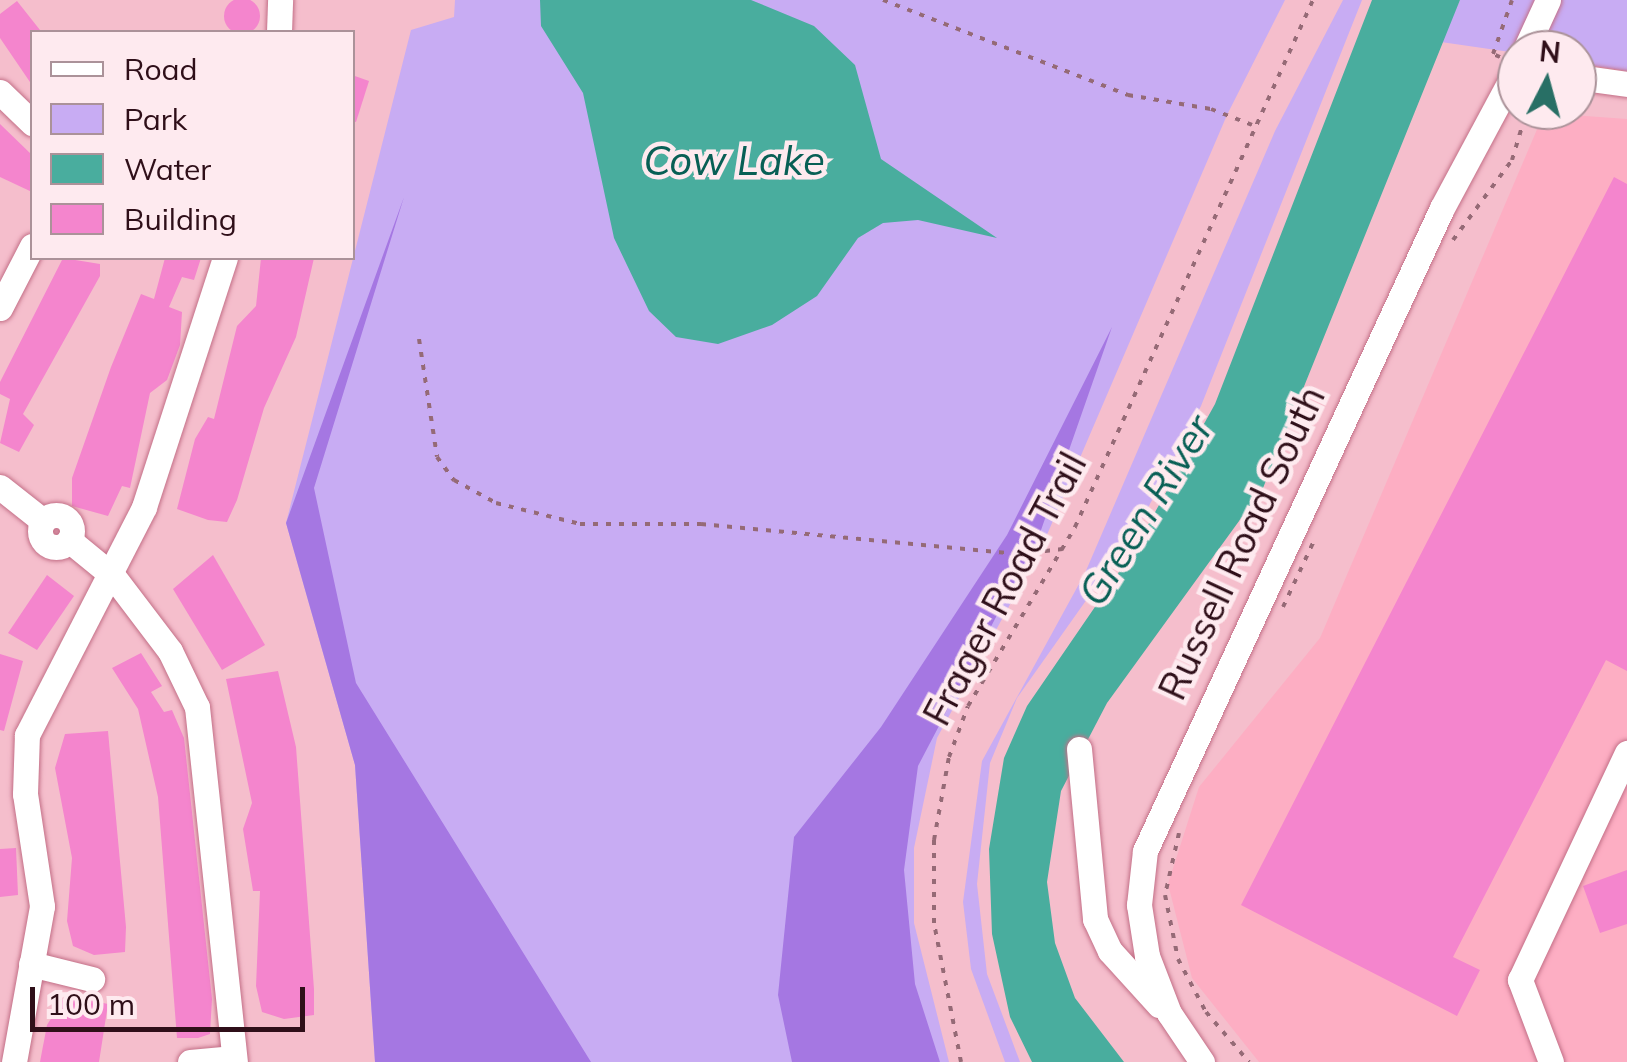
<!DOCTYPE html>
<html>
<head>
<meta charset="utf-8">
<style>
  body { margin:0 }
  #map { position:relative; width:1627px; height:1062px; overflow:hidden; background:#f5becc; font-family:Mulish,sans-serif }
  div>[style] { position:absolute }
  .built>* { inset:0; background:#fdaec3 }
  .green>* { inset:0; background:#c8acf3 }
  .forest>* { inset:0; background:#a577e2 }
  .water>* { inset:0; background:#49ad9e }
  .building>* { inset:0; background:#f485cd }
  .round { border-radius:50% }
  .path>* { height:4px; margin-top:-2px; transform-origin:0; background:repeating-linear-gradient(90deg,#956a76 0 5px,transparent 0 13px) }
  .roads { filter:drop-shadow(0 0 2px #c36f87) drop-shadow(0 0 2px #c36f87) }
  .minor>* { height:25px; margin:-12.5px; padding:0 12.5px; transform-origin:12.5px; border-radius:12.5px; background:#fff }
  .minor>.ring { margin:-12.5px; padding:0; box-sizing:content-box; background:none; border:25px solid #fff; border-radius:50% }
  span { translate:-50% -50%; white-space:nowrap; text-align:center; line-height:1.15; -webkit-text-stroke:9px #feeaef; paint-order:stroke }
  .street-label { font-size:38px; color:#2f0f19 }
  .water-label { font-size:40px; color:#085f55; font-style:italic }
  .legend { position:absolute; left:30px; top:30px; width:325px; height:230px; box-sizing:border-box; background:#feeaef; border:2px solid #ab9299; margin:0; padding:12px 18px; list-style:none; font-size:30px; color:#2f0f19 }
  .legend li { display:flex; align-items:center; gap:20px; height:50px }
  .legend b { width:50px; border:2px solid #ab9299 }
  .north { position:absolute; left:1497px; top:30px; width:100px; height:100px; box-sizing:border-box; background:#feeaef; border:2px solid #ab9299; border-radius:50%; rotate:6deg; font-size:28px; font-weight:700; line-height:40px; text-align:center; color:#2f0f19 }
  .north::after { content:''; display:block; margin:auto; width:35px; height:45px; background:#286f65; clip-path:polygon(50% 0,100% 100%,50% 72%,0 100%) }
  .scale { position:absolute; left:30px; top:987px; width:275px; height:45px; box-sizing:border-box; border:5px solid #2f0f19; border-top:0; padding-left:12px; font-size:30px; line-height:35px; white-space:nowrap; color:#2f0f19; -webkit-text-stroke:8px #feeaef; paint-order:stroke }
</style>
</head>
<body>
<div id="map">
  <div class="built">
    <i style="clip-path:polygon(1544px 113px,1627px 119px,1627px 1062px,1259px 1062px,1192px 978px,1168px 884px,1199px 787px,1320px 638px)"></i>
  </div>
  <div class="green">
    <i style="clip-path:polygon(455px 0,1285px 0,1227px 115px,1043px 544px,937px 738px,914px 848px,914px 923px,949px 1062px,375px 1062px,355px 765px,286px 523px,411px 30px,454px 17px)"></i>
    <i style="clip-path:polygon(1343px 0,1362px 0,1201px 406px,1138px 527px,1017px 698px,990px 763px,977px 884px,987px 974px,1020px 1062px,1005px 1062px,971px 969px,963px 902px,982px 761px,1085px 573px,1275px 131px)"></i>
    <i style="clip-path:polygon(1460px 0,1627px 0,1627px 71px,1577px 63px,1577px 50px,1517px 53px,1441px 42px)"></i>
  </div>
  <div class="forest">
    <i style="clip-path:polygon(404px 197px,314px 488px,356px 683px,591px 1062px,375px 1062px,355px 765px,286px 523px)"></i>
    <i style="clip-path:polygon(1112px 327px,1040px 533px,918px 766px,904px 870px,915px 984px,940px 1062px,792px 1062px,778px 995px,794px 837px,881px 727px,1007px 535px)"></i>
  </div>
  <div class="water">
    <i style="clip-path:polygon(540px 0,751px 0,814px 26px,855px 65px,881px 159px,997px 238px,918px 220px,883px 223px,858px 238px,817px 296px,772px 325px,718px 344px,676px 337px,649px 311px,614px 238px,583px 93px,541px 26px)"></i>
    <i style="clip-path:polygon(1372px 0,1460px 0,1263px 488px,1107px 703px,1061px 791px,1047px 882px,1055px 943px,1075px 998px,1124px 1062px,1032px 1062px,1010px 1017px,992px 934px,989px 849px,1004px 758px,1027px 706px,1134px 550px,1215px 404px)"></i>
  </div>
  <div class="building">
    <i class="round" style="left:224px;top:-2px;width:36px;height:36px"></i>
    <i style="clip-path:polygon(17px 1px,40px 30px,32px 32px,32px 85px,0 38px,0 14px)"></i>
    <i style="clip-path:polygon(352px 75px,369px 81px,356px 122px,352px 121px)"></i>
    <i style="clip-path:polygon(0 124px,32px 155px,32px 192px,0 177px)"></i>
    <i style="clip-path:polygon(1614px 177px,1627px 184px,1627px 671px,1606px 660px,1453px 957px,1480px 970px,1457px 1016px,1241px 905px)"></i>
    <i style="clip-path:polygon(63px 258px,100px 264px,100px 276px,23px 414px,34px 425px,19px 452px,0 443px,10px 399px,0 394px,0 382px)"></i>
    <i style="clip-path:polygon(165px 258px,201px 258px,194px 280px,182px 277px,169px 307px,182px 312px,180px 345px,167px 380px,150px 393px,130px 488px,122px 486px,108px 516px,72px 506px,72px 478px,111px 367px,141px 294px,154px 299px)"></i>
    <i style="clip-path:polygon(261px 258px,314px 258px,296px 337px,264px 408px,237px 500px,227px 522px,208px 520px,177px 509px,195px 439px,208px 417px,214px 419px,237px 326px,256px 306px)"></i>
    <i style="clip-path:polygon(213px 555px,265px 645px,222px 670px,173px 589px)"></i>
    <i style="clip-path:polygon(47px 575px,74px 596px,37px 650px,8px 633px)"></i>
    <i style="clip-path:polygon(141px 653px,162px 686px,151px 692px,164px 712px,172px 710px,184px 738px,212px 999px,210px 1034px,198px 1038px,177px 1038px,158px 797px,138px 709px,112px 668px)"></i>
    <i style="clip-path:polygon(0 654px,23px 661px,4px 731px,0 730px)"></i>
    <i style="clip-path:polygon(278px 671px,296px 747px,314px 989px,314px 1015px,284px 1019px,262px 1012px,256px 986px,260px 891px,253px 891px,243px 829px,252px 803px,226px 679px)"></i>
    <i style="clip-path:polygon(108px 731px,126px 927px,125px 952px,94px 955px,73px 946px,67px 921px,72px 858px,55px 768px,65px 734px)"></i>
    <i style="clip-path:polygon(16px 848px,18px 895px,0 897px,0 849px)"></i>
    <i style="clip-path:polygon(1627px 870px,1627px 924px,1600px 933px,1583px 886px)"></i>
    <i style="clip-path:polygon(66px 995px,108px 1004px,99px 1062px,40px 1062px,47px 1025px)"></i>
  </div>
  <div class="path">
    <i style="left:883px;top:0;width:263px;rotate:21.2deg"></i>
    <i style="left:1128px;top:95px;width:84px;rotate:9.6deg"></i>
    <i style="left:1211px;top:109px;width:44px;rotate:21.3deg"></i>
    <i style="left:1500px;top:57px;width:8px;rotate:-157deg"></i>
    <i style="left:1493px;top:54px;width:57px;rotate:-70.6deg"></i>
    <i style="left:1453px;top:240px;width:99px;rotate:-53.6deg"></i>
    <i style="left:1512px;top:160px;width:52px;rotate:-73.3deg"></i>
    <i style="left:419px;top:339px;width:119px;rotate:81.3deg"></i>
    <i style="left:437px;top:457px;width:29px;rotate:54deg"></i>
    <i style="left:454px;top:480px;width:48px;rotate:28.7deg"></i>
    <i style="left:496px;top:503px;width:87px;rotate:14deg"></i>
    <i style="left:580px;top:524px;width:121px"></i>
    <i style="left:701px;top:524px;width:319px;rotate:5.4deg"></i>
    <i style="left:1019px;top:554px;width:44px;rotate:-6.5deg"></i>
    <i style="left:1283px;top:607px;width:71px;rotate:-64.9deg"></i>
    <i style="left:1179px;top:833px;width:64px;rotate:102.7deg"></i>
    <i style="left:1165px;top:895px;width:65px;rotate:78.5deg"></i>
    <i style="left:1178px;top:959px;width:60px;rotate:62.2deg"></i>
    <i style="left:1206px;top:1012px;width:66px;rotate:49.3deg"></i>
    <i style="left:961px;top:1062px;width:142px;rotate:-101deg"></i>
    <i style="left:934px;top:923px;width:83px;rotate:-90deg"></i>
    <i style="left:934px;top:840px;width:84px;rotate:-79.8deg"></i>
    <i style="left:949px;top:757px;width:54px;rotate:-69.6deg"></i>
    <i style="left:968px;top:706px;width:209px;rotate:-59.1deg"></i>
    <i style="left:1075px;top:527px;width:578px;rotate:-65.7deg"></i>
  </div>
  <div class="roads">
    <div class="minor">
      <i style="left:279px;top:32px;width:32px;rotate:-88deg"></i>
      <i style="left:1525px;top:50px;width:55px;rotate:-65.3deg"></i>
      <i style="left:1577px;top:77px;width:50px;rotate:8deg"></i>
      <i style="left:0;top:92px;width:45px;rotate:44.1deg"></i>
      <i style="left:0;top:308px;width:70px;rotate:-62.7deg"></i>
      <i style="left:0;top:487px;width:55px;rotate:38.3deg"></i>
      <i class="ring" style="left:40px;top:515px;width:7px;height:7px"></i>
      <i style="left:69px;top:540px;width:57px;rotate:39.3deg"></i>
      <i style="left:113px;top:576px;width:94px;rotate:52.8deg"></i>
      <i style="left:170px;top:651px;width:62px;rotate:64.3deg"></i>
      <i style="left:197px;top:707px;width:357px;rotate:83.9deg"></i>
      <i style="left:1079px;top:749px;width:171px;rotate:84.6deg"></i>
      <i style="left:1095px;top:919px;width:35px;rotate:65deg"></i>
      <i style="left:1110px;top:951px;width:73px;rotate:47.8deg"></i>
      <i style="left:31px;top:964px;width:63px;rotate:13.8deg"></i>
      <i style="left:14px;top:1062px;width:158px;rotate:-79.8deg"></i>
      <i style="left:42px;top:906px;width:113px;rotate:-98.6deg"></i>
      <i style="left:25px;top:794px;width:59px;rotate:-88.1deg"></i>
      <i style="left:27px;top:735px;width:256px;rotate:-62.8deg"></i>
      <i style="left:144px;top:507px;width:262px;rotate:-72deg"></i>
      <i style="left:190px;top:1062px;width:44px;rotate:-5.2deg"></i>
      <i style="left:1202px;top:1062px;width:59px;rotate:-124deg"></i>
      <i style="left:1169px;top:1013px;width:61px;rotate:-111.1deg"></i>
      <i style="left:1147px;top:956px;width:52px;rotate:-98.9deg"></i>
      <i style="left:1139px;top:905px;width:54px;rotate:-83.7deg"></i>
      <i style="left:1145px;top:851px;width:708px;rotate:-65.21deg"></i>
      <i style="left:1442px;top:208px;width:159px;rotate:-61.8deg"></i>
      <i style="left:1551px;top:1062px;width:88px;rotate:-110.7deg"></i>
      <i style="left:1520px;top:980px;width:251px;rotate:-64.8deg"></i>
    </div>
  </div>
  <div class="street-label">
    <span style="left:1242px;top:543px;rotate:-65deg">Russell Road South</span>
    <span style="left:1005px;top:589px;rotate:-62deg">Frager Road Trail</span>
  </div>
  <div class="water-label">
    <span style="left:734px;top:160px">Cow Lake</span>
    <span style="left:1145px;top:510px;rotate:-58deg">Green River</span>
  </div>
  <ul class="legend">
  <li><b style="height:12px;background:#fff"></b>Road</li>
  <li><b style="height:28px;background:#c8acf3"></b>Park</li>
  <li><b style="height:28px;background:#49ad9e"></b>Water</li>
  <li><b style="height:28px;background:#f485cd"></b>Building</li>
  </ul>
  <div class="north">N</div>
  <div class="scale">100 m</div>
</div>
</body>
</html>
